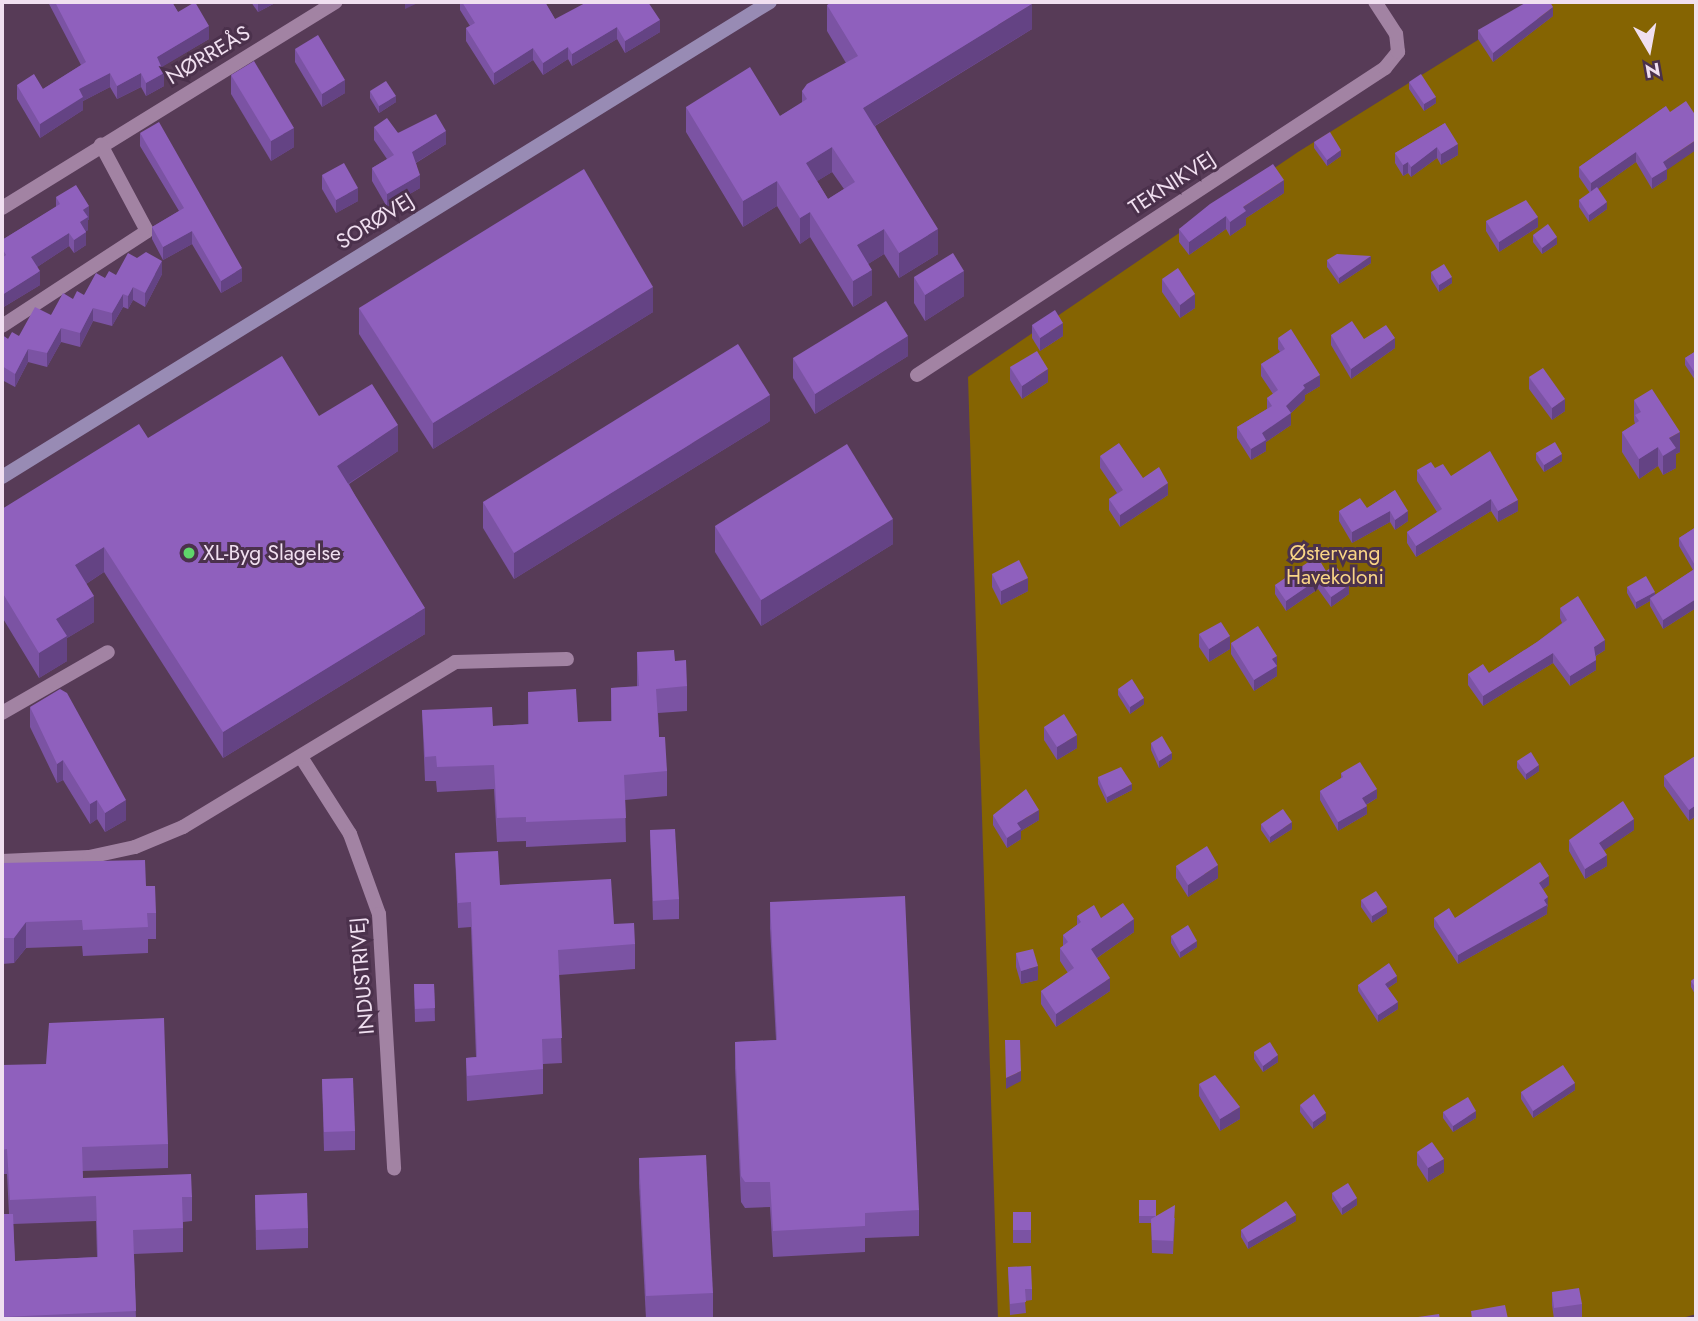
<!DOCTYPE html>
<html>
<head>
<meta charset="utf-8">
<style>
  body { margin:0 }
  #map { position:relative; width:1698px; height:1321px; overflow:hidden; background:#573b57; font-family:Jost,sans-serif }
  div>[style] { position:absolute }
  .green>* { inset:0; background:#856402 }
  .street>* { height:14px; margin:-7px; padding:0 7px; transform-origin:7px; border-radius:7px; background:#a283a3 }
  .secondary>* { height:14px; margin:-7px; padding:0 7px; transform-origin:7px; border-radius:7px; background:#988bb4 }
  .wall>* { inset:0; background:#7b53a3 }
  .shaded-wall>* { inset:0; background:#644384 }
  .building>* { inset:0; background:#8f60bd }
  .dots>* { width:19px; height:19px; translate:-50% -50%; box-sizing:border-box; border:4px solid #4b314c; border-radius:50% }
  span { translate:-50% -50%; white-space:nowrap; text-align:center; line-height:1.15; -webkit-text-stroke:6px #4b314c; paint-order:stroke }
  .street-label { font-size:21px; color:#f0dff0 }
  .poi-label { font-size:21px; color:#f0dff0 }
  .left { translate:0 -50%; text-align:left }
  .park-label { font-size:21px; color:#f9d586 }
  .frame { position:absolute; inset:0; border:4px solid #f0dff0; pointer-events:none }
  .north { position:absolute; left:1614px; top:14px; width:70px; height:70px; -webkit-text-stroke:5px #4b314c; paint-order:stroke; rotate:170deg; font-size:19px; font-weight:700; line-height:28px; text-align:center; color:#f0dff0 }
  .north::after { content:''; display:block; margin:auto; width:24px; height:32px; background:#f0dff0; clip-path:polygon(50% 0,100% 100%,50% 72%,0 100%) }
</style>
</head>
<body>
<div id="map">
  <div class="green">
    <i style="clip-path:polygon(1539px 2px,1696px 2px,1696px 1314px,1679px 1319px,998px 1319px,968px 377px,1298px 152px)"></i>
  </div>
  <div class="street">
    <i style="left:2px;top:208px;width:392px;rotate:-31.7deg"></i>
    <i style="left:2px;top:326px;width:173px;rotate:-33.2deg"></i>
    <i style="left:147px;top:231px;width:98px;rotate:-118.1deg"></i>
    <i style="left:917px;top:375px;width:560px;rotate:-33.26deg"></i>
    <i style="left:1385px;top:68px;width:21px;rotate:-51deg"></i>
    <i style="left:1398px;top:52px;width:18px;rotate:-96deg"></i>
    <i style="left:1396px;top:34px;width:38px;rotate:-123deg"></i>
    <i style="left:2px;top:713px;width:122px;rotate:-29.9deg"></i>
    <i style="left:301px;top:757px;width:91px;rotate:57.5deg"></i>
    <i style="left:350px;top:834px;width:85px;rotate:70.1deg"></i>
    <i style="left:379px;top:914px;width:255px;rotate:86.6deg"></i>
    <i style="left:2px;top:861px;width:87px;rotate:-2.6deg"></i>
    <i style="left:89px;top:857px;width:47px;rotate:-12.3deg"></i>
    <i style="left:135px;top:847px;width:52px;rotate:-22.6deg"></i>
    <i style="left:183px;top:827px;width:318px;rotate:-31.2deg"></i>
    <i style="left:455px;top:662px;width:112px;rotate:-1.5deg"></i>
  </div>
  <div class="secondary">
    <i style="left:2px;top:477px;width:903px;rotate:-31.74deg"></i>
  </div>
  <div class="wall">
    <i style="clip-path:polygon(48px 2px,172px 2px,178px 12px,209px 39px,161px 67px,164px 86px,146px 96px,141px 87px,117px 99px,110px 87px,83px 101px,83px 110px,40px 138px,17px 99px,17px 85px,43px 89px,81px 65px)"></i>
    <i style="clip-path:polygon(251px 2px,277px 2px,258px 12px)"></i>
    <i style="clip-path:polygon(460px 2px,545px 2px,555px 19px,660px 32px,625px 53px,617px 39px,572px 66px,568px 59px,543px 75px,533px 60px,494px 85px,466px 41px,466px 28px,470px 26px,460px 10px)"></i>
    <i style="clip-path:polygon(evenodd,827px 5px,1032px 29px,875px 126px,938px 254px,899px 278px,884px 254px,868px 264px,872px 295px,853px 307px,810px 237px,800px 244px,777px 206px,743px 227px,686px 132px,686px 107px,780px 116px,802px 103px,802px 91px,846px 63px,827px 31px,827px 5px,832px 172px,844px 189px,828px 199px,817px 181px,832px 172px)"></i>
    <i style="clip-path:polygon(1553px 16px,1493px 62px,1478px 39px,1478px 30px)"></i>
    <i style="clip-path:polygon(295px 49px,345px 93px,322px 107px,295px 62px)"></i>
    <i style="clip-path:polygon(231px 75px,294px 147px,271px 161px,231px 94px)"></i>
    <i style="clip-path:polygon(1409px 82px,1436px 103px,1424px 111px,1409px 89px)"></i>
    <i style="clip-path:polygon(370px 91px,396px 102px,379px 113px,370px 98px)"></i>
    <i style="clip-path:polygon(1666px 106px,1667px 179px,1652px 189px,1636px 162px,1598px 189px,1607px 209px,1589px 222px,1579px 207px,1579px 200px,1590px 193px,1579px 177px,1579px 167px)"></i>
    <i style="clip-path:polygon(1445px 123px,1458px 155px,1441px 165px,1437px 158px,1411px 177px,1408px 173px,1403px 176px,1395px 163px,1395px 153px)"></i>
    <i style="clip-path:polygon(374px 127px,446px 144px,416px 163px,420px 188px,387px 207px,372px 181px,372px 168px,387px 159px,374px 140px)"></i>
    <i style="clip-path:polygon(140px 133px,242px 281px,221px 293px,192px 244px,163px 260px,152px 239px,152px 227px,179px 211px,140px 146px)"></i>
    <i style="clip-path:polygon(1314px 142px,1341px 156px,1327px 166px,1314px 148px)"></i>
    <i style="clip-path:polygon(322px 175px,358px 201px,336px 213px,322px 189px)"></i>
    <i style="clip-path:polygon(1284px 193px,1246px 218px,1246px 225px,1230px 236px,1226px 229px,1189px 255px,1179px 242px,1179px 229px)"></i>
    <i style="clip-path:polygon(56px 197px,89px 219px,88px 220px,88px 230px,86px 231px,86px 245px,74px 253px,69px 246px,37px 267px,40px 285px,2px 308px,2px 240px,56px 207px)"></i>
    <i style="clip-path:polygon(1486px 221px,1538px 227px,1499px 252px,1486px 231px)"></i>
    <i style="clip-path:polygon(1533px 235px,1557px 244px,1542px 254px,1533px 242px)"></i>
    <i style="clip-path:polygon(1327px 260px,1371px 263px,1339px 284px,1327px 267px)"></i>
    <i style="clip-path:polygon(1431px 272px,1452px 283px,1439px 292px,1431px 279px)"></i>
    <i style="clip-path:polygon(162px 274px,145px 307px,133px 300px,128px 309px,123px 307px,112px 326px,93px 321px,80px 347px,61px 342px,47px 367px,28px 362px,15px 387px,2px 380px,2px 335px,8px 339px,19px 336px,51px 315px,73px 299px,84px 295px,105px 278px,116px 275px)"></i>
    <i style="clip-path:polygon(914px 277px,964px 296px,925px 321px,914px 303px)"></i>
    <i style="clip-path:polygon(1162px 279px,1195px 308px,1180px 318px,1162px 292px)"></i>
    <i style="clip-path:polygon(359px 308px,653px 312px,433px 449px,359px 334px)"></i>
    <i style="clip-path:polygon(1032px 325px,1063px 336px,1040px 351px,1032px 338px)"></i>
    <i style="clip-path:polygon(1331px 335px,1364px 339px,1395px 348px,1351px 379px,1331px 345px)"></i>
    <i style="clip-path:polygon(1278px 338px,1320px 386px,1305px 395px,1305px 400px,1291px 413px,1291px 425px,1266px 442px,1266px 451px,1251px 460px,1237px 438px,1237px 427px,1267px 409px,1267px 398px,1273px 394px,1261px 376px,1261px 364px,1280px 352px,1278px 349px)"></i>
    <i style="clip-path:polygon(1696px 351px,1696px 379px,1695px 380px,1685px 365px,1685px 358px)"></i>
    <i style="clip-path:polygon(908px 356px,815px 414px,793px 378px,793px 358px)"></i>
    <i style="clip-path:polygon(1010px 367px,1048px 382px,1022px 399px,1010px 380px)"></i>
    <i style="clip-path:polygon(1529px 377px,1565px 411px,1552px 420px,1529px 389px)"></i>
    <i style="clip-path:polygon(1634px 400px,1680px 452px,1676px 454px,1676px 468px,1663px 475px,1658px 466px,1639px 479px,1622px 452px,1622px 432px,1635px 424px,1634px 420px)"></i>
    <i style="clip-path:polygon(319px 416px,398px 451px,349px 484px,425px 634px,223px 758px,104px 572px,86px 584px,94px 622px,67px 638px,67px 661px,39px 678px,2px 617px,2px 509px,148px 438px)"></i>
    <i style="clip-path:polygon(770px 421px,514px 579px,483px 528px,483px 502px)"></i>
    <i style="clip-path:polygon(1536px 453px,1562px 461px,1544px 472px,1536px 460px)"></i>
    <i style="clip-path:polygon(1100px 456px,1168px 495px,1120px 527px,1109px 510px,1109px 499px,1117px 493px,1100px 468px)"></i>
    <i style="clip-path:polygon(1435px 468px,1451px 476px,1518px 511px,1498px 522px,1491px 511px,1416px 557px,1407px 543px,1407px 532px,1437px 512px,1417px 481px,1417px 470px)"></i>
    <i style="clip-path:polygon(1395px 490px,1408px 521px,1395px 530px,1390px 522px,1352px 543px,1339px 521px,1339px 511px,1367px 508px)"></i>
    <i style="clip-path:polygon(715px 526px,893px 544px,761px 626px,715px 552px)"></i>
    <i style="clip-path:polygon(1696px 527px,1696px 608px,1663px 629px,1650px 606px,1650px 601px,1636px 609px,1627px 593px,1627px 587px,1655px 595px,1693px 570px,1679px 546px,1679px 538px)"></i>
    <i style="clip-path:polygon(1326px 571px,1349px 594px,1331px 607px,1318px 589px,1286px 611px,1275px 594px,1275px 585px)"></i>
    <i style="clip-path:polygon(992px 574px,1028px 591px,1001px 605px,992px 587px)"></i>
    <i style="clip-path:polygon(1560px 608px,1605px 650px,1596px 656px,1596px 670px,1570px 686px,1553px 663px,1483px 706px,1468px 685px,1468px 674px,1489px 673px,1537px 642px,1562px 623px,1560px 618px)"></i>
    <i style="clip-path:polygon(1199px 634px,1230px 649px,1209px 662px,1199px 647px)"></i>
    <i style="clip-path:polygon(1231px 643px,1277px 667px,1277px 676px,1254px 691px,1231px 654px)"></i>
    <i style="clip-path:polygon(637px 652px,675px 661px,687px 686px,687px 711px,658px 713px,659px 737px,667px 771px,667px 796px,625px 800px,626px 842px,526px 847px,526px 841px,497px 842px,494px 789px,437px 792px,436px 781px,425px 781px,422px 710px,493px 726px,528px 724px,528px 692px,578px 722px,611px 721px,611px 688px,637px 687px)"></i>
    <i style="clip-path:polygon(1118px 689px,1144px 704px,1130px 714px,1118px 695px)"></i>
    <i style="clip-path:polygon(30px 707px,126px 820px,105px 832px,97px 819px,90px 824px,63px 780px,57px 783px,30px 727px)"></i>
    <i style="clip-path:polygon(1044px 727px,1077px 748px,1057px 760px,1044px 740px)"></i>
    <i style="clip-path:polygon(1151px 743px,1172px 759px,1159px 768px,1151px 750px)"></i>
    <i style="clip-path:polygon(1696px 757px,1696px 816px,1689px 821px,1664px 786px,1664px 776px)"></i>
    <i style="clip-path:polygon(1517px 761px,1539px 771px,1526px 780px,1517px 768px)"></i>
    <i style="clip-path:polygon(1341px 773px,1377px 798px,1366px 805px,1367px 814px,1338px 831px,1320px 800px,1320px 791px,1341px 778px)"></i>
    <i style="clip-path:polygon(1098px 777px,1132px 790px,1107px 803px,1098px 784px)"></i>
    <i style="clip-path:polygon(993px 815px,1039px 820px,1021px 831px,1021px 839px,1007px 848px,993px 825px)"></i>
    <i style="clip-path:polygon(1261px 824px,1292px 829px,1270px 843px,1261px 830px)"></i>
    <i style="clip-path:polygon(650px 830px,679px 899px,679px 919px,653px 920px)"></i>
    <i style="clip-path:polygon(1634px 830px,1604px 850px,1607px 866px,1585px 879px,1569px 851px,1569px 840px)"></i>
    <i style="clip-path:polygon(455px 853px,500px 885px,614px 924px,635px 944px,635px 969px,559px 975px,562px 1063px,543px 1064px,543px 1094px,467px 1101px,466px 1058px,476px 1057px,471px 927px,458px 928px)"></i>
    <i style="clip-path:polygon(2px 863px,146px 886px,156px 913px,156px 939px,148px 939px,148px 953px,83px 956px,82px 946px,26px 948px,14px 963px,2px 964px)"></i>
    <i style="clip-path:polygon(1176px 866px,1218px 878px,1188px 897px,1176px 878px)"></i>
    <i style="clip-path:polygon(1549px 885px,1543px 889px,1548px 906px,1547px 907px,1547px 914px,1458px 964px,1434px 927px,1434px 918px,1455px 918px)"></i>
    <i style="clip-path:polygon(1361px 900px,1387px 913px,1372px 923px,1361px 907px)"></i>
    <i style="clip-path:polygon(770px 902px,919px 1210px,919px 1236px,865px 1238px,865px 1252px,773px 1257px,770px 1207px,745px 1208px,741px 1202px,735px 1068px,735px 1042px,776px 1040px,770px 928px)"></i>
    <i style="clip-path:polygon(1077px 916px,1101px 918px,1134px 932px,1097px 958px,1110px 991px,1056px 1027px,1041px 1004px,1041px 991px,1068px 973px,1060px 961px,1060px 948px,1063px 946px,1063px 935px,1077px 925px)"></i>
    <i style="clip-path:polygon(1171px 936px,1197px 947px,1180px 958px,1171px 943px)"></i>
    <i style="clip-path:polygon(1016px 953px,1038px 980px,1021px 984px,1016px 967px)"></i>
    <i style="clip-path:polygon(1696px 977px,1696px 996px,1691px 987px,1691px 981px)"></i>
    <i style="clip-path:polygon(1397px 982px,1388px 988px,1398px 1009px,1378px 1022px,1358px 991px,1358px 985px)"></i>
    <i style="clip-path:polygon(414px 984px,434px 984px,435px 1021px,415px 1022px)"></i>
    <i style="clip-path:polygon(1254px 1052px,1278px 1062px,1263px 1072px,1254px 1059px)"></i>
    <i style="clip-path:polygon(evenodd,2px 1065px,168px 1144px,168px 1168px,82px 1171px,83px 1178px,192px 1197px,192px 1221px,183px 1222px,183px 1252px,134px 1254px,136px 1319px,2px 1319px,2px 1214px,9px 1214px,7px 1174px,2px 1174px,2px 1065px,96px 1221px,97px 1257px,15px 1261px,13px 1224px,96px 1221px)"></i>
    <i style="clip-path:polygon(322px 1079px,355px 1131px,355px 1150px,324px 1151px)"></i>
    <i style="clip-path:polygon(1199px 1084px,1240px 1119px,1220px 1131px,1199px 1096px)"></i>
    <i style="clip-path:polygon(1575px 1090px,1533px 1118px,1521px 1099px,1521px 1092px)"></i>
    <i style="clip-path:polygon(1300px 1105px,1326px 1119px,1313px 1129px,1300px 1112px)"></i>
    <i style="clip-path:polygon(1443px 1112px,1476px 1118px,1453px 1132px,1443px 1118px)"></i>
    <i style="clip-path:polygon(1417px 1152px,1444px 1172px,1428px 1182px,1417px 1165px)"></i>
    <i style="clip-path:polygon(639px 1158px,713px 1293px,713px 1319px,646px 1319px,639px 1184px)"></i>
    <i style="clip-path:polygon(1332px 1193px,1357px 1205px,1342px 1215px,1332px 1199px)"></i>
    <i style="clip-path:polygon(255px 1195px,308px 1228px,308px 1248px,256px 1250px)"></i>
    <i style="clip-path:polygon(1139px 1200px,1156px 1216px,1175px 1218px,1173px 1254px,1152px 1253px,1151px 1223px,1139px 1223px)"></i>
    <i style="clip-path:polygon(1013px 1212px,1031px 1212px,1031px 1243px,1013px 1243px)"></i>
    <i style="clip-path:polygon(1296px 1221px,1248px 1249px,1241px 1237px,1241px 1230px)"></i>
    <i style="clip-path:polygon(1008px 1267px,1032px 1289px,1032px 1300px,1025px 1301px,1026px 1313px,1010px 1315px)"></i>
    <i style="clip-path:polygon(1552px 1292px,1582px 1304px,1582px 1317px,1569px 1319px,1554px 1319px,1552px 1305px)"></i>
  </div>
  <div class="shaded-wall">
    <i style="clip-path:polygon(258px 2px,277px 2px,258px 12px)"></i>
    <i style="clip-path:polygon(405px 2px,420px 2px,405px 9px)"></i>
    <i style="clip-path:polygon(1032px 4px,1032px 29px,863px 133px,863px 108px)"></i>
    <i style="clip-path:polygon(1553px 7px,1553px 16px,1493px 62px,1493px 53px)"></i>
    <i style="clip-path:polygon(660px 20px,660px 32px,625px 53px,625px 41px)"></i>
    <i style="clip-path:polygon(209px 26px,209px 39px,157px 70px,157px 57px)"></i>
    <i style="clip-path:polygon(617px 27px,617px 39px,572px 66px,572px 54px)"></i>
    <i style="clip-path:polygon(568px 47px,568px 59px,543px 75px,543px 63px)"></i>
    <i style="clip-path:polygon(533px 48px,533px 60px,494px 85px,494px 73px)"></i>
    <i style="clip-path:polygon(110px 73px,110px 87px,83px 101px,83px 110px,40px 138px,40px 124px,79px 89px)"></i>
    <i style="clip-path:polygon(141px 73px,141px 87px,117px 99px,117px 86px)"></i>
    <i style="clip-path:polygon(164px 73px,164px 86px,146px 96px,146px 83px)"></i>
    <i style="clip-path:polygon(345px 80px,345px 93px,322px 107px,322px 94px)"></i>
    <i style="clip-path:polygon(396px 96px,396px 102px,379px 113px,379px 106px)"></i>
    <i style="clip-path:polygon(1436px 97px,1436px 103px,1424px 111px,1424px 104px)"></i>
    <i style="clip-path:polygon(294px 128px,294px 147px,271px 161px,271px 141px)"></i>
    <i style="clip-path:polygon(446px 131px,446px 144px,412px 165px,412px 152px)"></i>
    <i style="clip-path:polygon(1696px 140px,1696px 150px,1667px 170px,1667px 179px,1652px 189px,1652px 178px,1663px 162px)"></i>
    <i style="clip-path:polygon(1458px 144px,1458px 155px,1441px 165px,1441px 154px)"></i>
    <i style="clip-path:polygon(832px 147px,832px 172px,806px 188px,806px 163px)"></i>
    <i style="clip-path:polygon(1437px 147px,1437px 158px,1411px 177px,1411px 167px)"></i>
    <i style="clip-path:polygon(1341px 150px,1341px 156px,1327px 166px,1327px 160px)"></i>
    <i style="clip-path:polygon(4px 152px,4px 165px,2px 166px,2px 153px)"></i>
    <i style="clip-path:polygon(1636px 152px,1636px 162px,1591px 194px,1591px 183px)"></i>
    <i style="clip-path:polygon(1408px 162px,1408px 173px,1403px 176px,1403px 165px)"></i>
    <i style="clip-path:polygon(420px 175px,420px 188px,387px 207px,387px 194px)"></i>
    <i style="clip-path:polygon(1284px 180px,1284px 193px,1246px 218px,1246px 225px,1230px 236px,1230px 222px,1243px 207px)"></i>
    <i style="clip-path:polygon(777px 181px,777px 206px,743px 227px,743px 201px)"></i>
    <i style="clip-path:polygon(358px 188px,358px 201px,336px 213px,336px 200px)"></i>
    <i style="clip-path:polygon(1607px 202px,1607px 209px,1589px 222px,1589px 215px)"></i>
    <i style="clip-path:polygon(89px 206px,89px 219px,88px 220px,88px 230px,80px 235px,80px 222px,83px 210px)"></i>
    <i style="clip-path:polygon(810px 212px,810px 237px,800px 244px,800px 218px)"></i>
    <i style="clip-path:polygon(1226px 216px,1226px 229px,1189px 255px,1189px 242px)"></i>
    <i style="clip-path:polygon(1538px 217px,1538px 227px,1499px 252px,1499px 242px)"></i>
    <i style="clip-path:polygon(884px 229px,884px 254px,857px 271px,857px 245px)"></i>
    <i style="clip-path:polygon(938px 229px,938px 254px,899px 278px,899px 253px)"></i>
    <i style="clip-path:polygon(192px 231px,192px 244px,163px 260px,163px 247px)"></i>
    <i style="clip-path:polygon(86px 232px,86px 245px,74px 253px,74px 240px)"></i>
    <i style="clip-path:polygon(69px 233px,69px 246px,31px 271px,31px 257px)"></i>
    <i style="clip-path:polygon(1557px 237px,1557px 244px,1542px 254px,1542px 248px)"></i>
    <i style="clip-path:polygon(1371px 256px,1371px 263px,1339px 284px,1339px 278px)"></i>
    <i style="clip-path:polygon(162px 261px,162px 274px,145px 307px,145px 293px)"></i>
    <i style="clip-path:polygon(242px 268px,242px 281px,221px 293px,221px 281px)"></i>
    <i style="clip-path:polygon(872px 270px,872px 295px,853px 307px,853px 281px)"></i>
    <i style="clip-path:polygon(40px 271px,40px 285px,2px 308px,2px 295px)"></i>
    <i style="clip-path:polygon(964px 271px,964px 296px,925px 321px,925px 295px)"></i>
    <i style="clip-path:polygon(1452px 277px,1452px 283px,1439px 292px,1439px 285px)"></i>
    <i style="clip-path:polygon(133px 287px,133px 300px,128px 309px,128px 296px)"></i>
    <i style="clip-path:polygon(653px 287px,653px 312px,433px 449px,433px 423px)"></i>
    <i style="clip-path:polygon(123px 294px,123px 307px,112px 326px,112px 313px)"></i>
    <i style="clip-path:polygon(1195px 294px,1195px 308px,1180px 318px,1180px 305px)"></i>
    <i style="clip-path:polygon(93px 308px,93px 321px,80px 347px,80px 333px)"></i>
    <i style="clip-path:polygon(1063px 323px,1063px 336px,1040px 351px,1040px 338px)"></i>
    <i style="clip-path:polygon(61px 328px,61px 342px,47px 367px,47px 353px)"></i>
    <i style="clip-path:polygon(908px 336px,908px 356px,815px 414px,815px 394px)"></i>
    <i style="clip-path:polygon(1395px 338px,1395px 348px,1351px 379px,1351px 369px)"></i>
    <i style="clip-path:polygon(28px 349px,28px 362px,15px 387px,15px 374px)"></i>
    <i style="clip-path:polygon(1048px 369px,1048px 382px,1022px 399px,1022px 386px)"></i>
    <i style="clip-path:polygon(1320px 375px,1320px 386px,1305px 395px,1305px 400px,1291px 413px,1291px 425px,1266px 442px,1266px 451px,1251px 460px,1251px 449px,1262px 433px,1303px 385px)"></i>
    <i style="clip-path:polygon(770px 395px,770px 421px,514px 579px,514px 553px)"></i>
    <i style="clip-path:polygon(1565px 399px,1565px 411px,1552px 420px,1552px 408px)"></i>
    <i style="clip-path:polygon(398px 425px,398px 451px,337px 491px,337px 466px)"></i>
    <i style="clip-path:polygon(1680px 432px,1680px 452px,1676px 454px,1676px 468px,1663px 475px,1663px 456px,1669px 438px)"></i>
    <i style="clip-path:polygon(1658px 447px,1658px 466px,1639px 479px,1639px 459px)"></i>
    <i style="clip-path:polygon(1562px 454px,1562px 461px,1544px 472px,1544px 465px)"></i>
    <i style="clip-path:polygon(1168px 483px,1168px 495px,1120px 527px,1120px 515px)"></i>
    <i style="clip-path:polygon(1491px 499px,1491px 511px,1416px 557px,1416px 546px)"></i>
    <i style="clip-path:polygon(1518px 500px,1518px 511px,1498px 522px,1498px 511px)"></i>
    <i style="clip-path:polygon(1390px 511px,1390px 522px,1352px 543px,1352px 532px)"></i>
    <i style="clip-path:polygon(1408px 511px,1408px 521px,1395px 530px,1395px 520px)"></i>
    <i style="clip-path:polygon(893px 519px,893px 544px,761px 626px,761px 600px)"></i>
    <i style="clip-path:polygon(104px 547px,104px 572px,75px 591px,75px 565px)"></i>
    <i style="clip-path:polygon(1028px 578px,1028px 591px,1001px 605px,1001px 591px)"></i>
    <i style="clip-path:polygon(1318px 579px,1318px 589px,1286px 611px,1286px 601px)"></i>
    <i style="clip-path:polygon(1349px 585px,1349px 594px,1331px 607px,1331px 597px)"></i>
    <i style="clip-path:polygon(1655px 592px,1655px 599px,1650px 598px,1650px 601px,1636px 609px,1636px 602px)"></i>
    <i style="clip-path:polygon(94px 596px,94px 622px,67px 638px,67px 661px,39px 678px,39px 653px,56px 619px)"></i>
    <i style="clip-path:polygon(1696px 599px,1696px 608px,1663px 629px,1663px 620px)"></i>
    <i style="clip-path:polygon(425px 608px,425px 634px,223px 758px,223px 732px)"></i>
    <i style="clip-path:polygon(1230px 636px,1230px 649px,1209px 662px,1209px 649px)"></i>
    <i style="clip-path:polygon(1605px 640px,1605px 650px,1594px 657px,1594px 647px)"></i>
    <i style="clip-path:polygon(1553px 653px,1553px 663px,1483px 706px,1483px 696px)"></i>
    <i style="clip-path:polygon(1277px 656px,1277px 676px,1254px 691px,1254px 680px,1272px 659px)"></i>
    <i style="clip-path:polygon(1596px 660px,1596px 670px,1570px 686px,1570px 676px)"></i>
    <i style="clip-path:polygon(1144px 698px,1144px 704px,1130px 714px,1130px 707px)"></i>
    <i style="clip-path:polygon(1077px 735px,1077px 748px,1057px 760px,1057px 747px)"></i>
    <i style="clip-path:polygon(1172px 753px,1172px 759px,1159px 768px,1159px 761px)"></i>
    <i style="clip-path:polygon(63px 760px,63px 780px,57px 783px,57px 764px)"></i>
    <i style="clip-path:polygon(1539px 765px,1539px 771px,1526px 780px,1526px 774px)"></i>
    <i style="clip-path:polygon(1132px 784px,1132px 790px,1107px 803px,1107px 797px)"></i>
    <i style="clip-path:polygon(1377px 789px,1377px 798px,1362px 807px,1362px 798px)"></i>
    <i style="clip-path:polygon(97px 800px,97px 819px,90px 824px,90px 804px)"></i>
    <i style="clip-path:polygon(126px 800px,126px 820px,105px 832px,105px 813px)"></i>
    <i style="clip-path:polygon(1696px 805px,1696px 816px,1689px 821px,1689px 810px)"></i>
    <i style="clip-path:polygon(1367px 806px,1367px 814px,1338px 831px,1338px 822px)"></i>
    <i style="clip-path:polygon(1039px 810px,1039px 820px,1021px 831px,1021px 839px,1007px 848px,1007px 838px,1017px 823px)"></i>
    <i style="clip-path:polygon(1634px 819px,1634px 830px,1599px 854px,1599px 843px)"></i>
    <i style="clip-path:polygon(1292px 822px,1292px 829px,1270px 843px,1270px 837px)"></i>
    <i style="clip-path:polygon(1607px 855px,1607px 866px,1585px 879px,1585px 869px)"></i>
    <i style="clip-path:polygon(1218px 865px,1218px 878px,1188px 897px,1188px 885px)"></i>
    <i style="clip-path:polygon(1549px 876px,1549px 885px,1539px 892px,1539px 883px)"></i>
    <i style="clip-path:polygon(1548px 897px,1547px 914px,1458px 964px,1458px 955px)"></i>
    <i style="clip-path:polygon(1387px 907px,1387px 913px,1372px 923px,1372px 916px)"></i>
    <i style="clip-path:polygon(1134px 919px,1134px 932px,1091px 962px,1091px 949px)"></i>
    <i style="clip-path:polygon(26px 922px,26px 948px,14px 963px,14px 938px)"></i>
    <i style="clip-path:polygon(1197px 941px,1197px 947px,1180px 958px,1180px 952px)"></i>
    <i style="clip-path:polygon(1038px 966px,1038px 980px,1021px 984px,1021px 971px)"></i>
    <i style="clip-path:polygon(1397px 976px,1397px 982px,1385px 990px,1385px 984px)"></i>
    <i style="clip-path:polygon(1110px 978px,1110px 991px,1056px 1027px,1056px 1014px)"></i>
    <i style="clip-path:polygon(1398px 1002px,1398px 1009px,1378px 1022px,1378px 1015px)"></i>
    <i style="clip-path:polygon(1278px 1055px,1278px 1062px,1263px 1072px,1263px 1066px)"></i>
    <i style="clip-path:polygon(1021px 1071px,1021px 1081px,1006px 1089px,1006px 1078px)"></i>
    <i style="clip-path:polygon(1575px 1083px,1575px 1090px,1533px 1118px,1533px 1111px)"></i>
    <i style="clip-path:polygon(1240px 1107px,1240px 1119px,1220px 1131px,1220px 1119px)"></i>
    <i style="clip-path:polygon(1476px 1111px,1476px 1118px,1453px 1132px,1453px 1126px)"></i>
    <i style="clip-path:polygon(1326px 1113px,1326px 1119px,1313px 1129px,1313px 1122px)"></i>
    <i style="clip-path:polygon(1444px 1159px,1444px 1172px,1428px 1182px,1428px 1168px)"></i>
    <i style="clip-path:polygon(1357px 1198px,1357px 1205px,1342px 1215px,1342px 1208px)"></i>
    <i style="clip-path:polygon(1296px 1215px,1296px 1221px,1248px 1249px,1248px 1242px)"></i>
  </div>
  <div class="building">
    <i style="clip-path:polygon(55px 2px,172px 2px,178px 12px,195px 2px,209px 26px,157px 57px,164px 73px,146px 83px,141px 73px,117px 86px,110px 73px,79px 89px,83px 97px,40px 124px,17px 85px,34px 74px,43px 89px,86px 62px)"></i>
    <i style="clip-path:polygon(462px 2px,545px 2px,555px 19px,587px 2px,618px 2px,619px 3px,648px 2px,660px 20px,625px 41px,617px 27px,572px 54px,568px 47px,543px 63px,533px 48px,494px 73px,466px 28px,475px 23px)"></i>
    <i style="clip-path:polygon(evenodd,832px 2px,1030px 2px,1032px 4px,863px 108px,938px 229px,899px 253px,884px 229px,857px 245px,872px 270px,853px 281px,810px 212px,800px 218px,777px 181px,743px 201px,686px 107px,750px 67px,780px 116px,807px 99px,802px 91px,807px 84px,858px 56px,827px 5px,832px 2px,832px 147px,855px 182px,828px 199px,806px 163px,832px 147px)"></i>
    <i style="clip-path:polygon(1527px 2px,1550px 2px,1553px 7px,1493px 53px,1478px 30px)"></i>
    <i style="clip-path:polygon(318px 35px,345px 80px,322px 94px,295px 49px)"></i>
    <i style="clip-path:polygon(254px 61px,294px 128px,271px 141px,231px 75px)"></i>
    <i style="clip-path:polygon(1421px 74px,1436px 97px,1424px 104px,1409px 82px)"></i>
    <i style="clip-path:polygon(386px 81px,396px 96px,379px 106px,370px 91px)"></i>
    <i style="clip-path:polygon(1686px 101px,1696px 116px,1696px 140px,1663px 162px,1667px 169px,1652px 178px,1636px 152px,1591px 183px,1579px 167px,1666px 106px,1670px 112px)"></i>
    <i style="clip-path:polygon(436px 114px,446px 131px,412px 152px,420px 175px,387px 194px,372px 168px,394px 155px,374px 127px,387px 118px,398px 133px)"></i>
    <i style="clip-path:polygon(159px 122px,242px 268px,221px 281px,192px 231px,163px 247px,152px 227px,184px 208px,140px 133px)"></i>
    <i style="clip-path:polygon(1445px 123px,1458px 144px,1441px 154px,1437px 147px,1411px 167px,1408px 162px,1403px 165px,1395px 153px)"></i>
    <i style="clip-path:polygon(1330px 132px,1341px 150px,1327px 160px,1314px 142px)"></i>
    <i style="clip-path:polygon(344px 163px,358px 188px,336px 200px,322px 175px)"></i>
    <i style="clip-path:polygon(1273px 164px,1284px 180px,1243px 207px,1246px 211px,1230px 222px,1226px 216px,1189px 242px,1179px 229px,1210px 204px)"></i>
    <i style="clip-path:polygon(584px 169px,653px 287px,433px 423px,359px 308px)"></i>
    <i style="clip-path:polygon(76px 185px,89px 206px,83px 210px,88px 217px,80px 222px,86px 232px,74px 240px,69px 233px,31px 257px,40px 271px,2px 295px,2px 258px,6px 255px,2px 248px,2px 240px,60px 204px,56px 197px)"></i>
    <i style="clip-path:polygon(1597px 187px,1607px 202px,1589px 215px,1579px 200px)"></i>
    <i style="clip-path:polygon(1526px 200px,1538px 217px,1499px 242px,1486px 221px)"></i>
    <i style="clip-path:polygon(1548px 224px,1557px 237px,1542px 248px,1533px 235px)"></i>
    <i style="clip-path:polygon(146px 252px,162px 261px,145px 293px,133px 287px,128px 296px,123px 294px,112px 313px,93px 308px,80px 333px,61px 328px,47px 353px,28px 349px,15px 374px,2px 366px,2px 335px,8px 339px,12px 332px,19px 336px,35px 307px,51px 315px,63px 293px,73px 299px,77px 291px,84px 295px,96px 273px,105px 278px,109px 271px,116px 275px,128px 253px,137px 258px)"></i>
    <i style="clip-path:polygon(953px 253px,964px 271px,925px 295px,914px 277px)"></i>
    <i style="clip-path:polygon(1337px 254px,1371px 256px,1339px 278px,1327px 260px)"></i>
    <i style="clip-path:polygon(1444px 264px,1452px 277px,1439px 285px,1431px 272px)"></i>
    <i style="clip-path:polygon(1178px 268px,1195px 294px,1180px 305px,1162px 279px)"></i>
    <i style="clip-path:polygon(886px 301px,908px 336px,815px 394px,793px 358px)"></i>
    <i style="clip-path:polygon(1055px 310px,1063px 323px,1040px 338px,1032px 325px)"></i>
    <i style="clip-path:polygon(1352px 321px,1364px 339px,1386px 325px,1395px 338px,1351px 369px,1331px 335px)"></i>
    <i style="clip-path:polygon(1291px 329px,1320px 375px,1303px 385px,1305px 388px,1286px 406px,1291px 413px,1262px 433px,1266px 440px,1251px 449px,1237px 427px,1272px 406px,1267px 398px,1278px 390px,1261px 364px,1285px 349px,1278px 338px)"></i>
    <i style="clip-path:polygon(738px 344px,770px 395px,514px 553px,483px 502px)"></i>
    <i style="clip-path:polygon(1037px 351px,1048px 369px,1022px 386px,1010px 367px)"></i>
    <i style="clip-path:polygon(1696px 351px,1696px 373px,1695px 373px,1685px 358px)"></i>
    <i style="clip-path:polygon(282px 356px,319px 416px,372px 384px,398px 425px,337px 466px,425px 608px,223px 732px,104px 547px,75px 565px,94px 596px,56px 619px,67px 636px,39px 653px,2px 592px,2px 509px,139px 424px,148px 438px)"></i>
    <i style="clip-path:polygon(1543px 368px,1565px 399px,1552px 408px,1529px 377px)"></i>
    <i style="clip-path:polygon(1652px 389px,1680px 432px,1669px 438px,1676px 448px,1663px 456px,1658px 447px,1639px 459px,1622px 432px,1639px 421px,1635px 415px,1641px 412px,1634px 400px)"></i>
    <i style="clip-path:polygon(1555px 442px,1562px 454px,1544px 465px,1536px 453px)"></i>
    <i style="clip-path:polygon(1119px 443px,1143px 478px,1159px 467px,1168px 483px,1120px 515px,1109px 499px,1123px 490px,1100px 456px)"></i>
    <i style="clip-path:polygon(847px 444px,893px 519px,761px 600px,715px 526px)"></i>
    <i style="clip-path:polygon(1490px 451px,1518px 500px,1498px 511px,1491px 499px,1416px 546px,1407px 532px,1442px 509px,1417px 470px,1431px 462px,1435px 468px,1443px 464px,1451px 476px)"></i>
    <i style="clip-path:polygon(1395px 490px,1408px 511px,1395px 520px,1390px 511px,1352px 532px,1339px 511px,1360px 498px,1367px 508px)"></i>
    <i style="clip-path:polygon(1696px 527px,1696px 567px,1679px 538px)"></i>
    <i style="clip-path:polygon(1317px 556px,1326px 571px,1335px 565px,1349px 585px,1331px 597px,1318px 579px,1286px 601px,1275px 585px)"></i>
    <i style="clip-path:polygon(1019px 560px,1028px 578px,1001px 591px,992px 574px)"></i>
    <i style="clip-path:polygon(1696px 568px,1696px 599px,1663px 620px,1650px 598px)"></i>
    <i style="clip-path:polygon(1646px 576px,1655px 592px,1636px 602px,1627px 587px)"></i>
    <i style="clip-path:polygon(1578px 596px,1605px 640px,1594px 647px,1596px 660px,1570px 676px,1553px 653px,1483px 696px,1468px 674px,1483px 664px,1489px 673px,1537px 642px,1567px 620px,1560px 608px)"></i>
    <i style="clip-path:polygon(1221px 622px,1230px 636px,1209px 649px,1199px 634px)"></i>
    <i style="clip-path:polygon(1258px 626px,1277px 656px,1272px 659px,1277px 666px,1254px 680px,1231px 643px)"></i>
    <i style="clip-path:polygon(674px 650px,675px 661px,686px 660px,687px 686px,656px 689px,659px 737px,665px 737px,667px 771px,624px 775px,626px 818px,526px 822px,526px 817px,497px 818px,494px 765px,437px 767px,436px 756px,425px 757px,422px 710px,492px 707px,493px 726px,529px 724px,528px 692px,576px 689px,578px 722px,612px 721px,611px 688px,639px 686px,637px 652px)"></i>
    <i style="clip-path:polygon(1132px 679px,1144px 698px,1130px 707px,1118px 689px)"></i>
    <i style="clip-path:polygon(60px 689px,67px 693px,126px 800px,105px 813px,97px 800px,90px 804px,63px 760px,57px 764px,30px 707px)"></i>
    <i style="clip-path:polygon(1064px 714px,1077px 735px,1057px 747px,1044px 727px)"></i>
    <i style="clip-path:polygon(1162px 736px,1172px 753px,1159px 761px,1151px 743px)"></i>
    <i style="clip-path:polygon(1531px 752px,1539px 765px,1526px 774px,1517px 761px)"></i>
    <i style="clip-path:polygon(1695px 756px,1696px 757px,1696px 782px,1695px 783px,1696px 784px,1696px 805px,1689px 810px,1664px 776px)"></i>
    <i style="clip-path:polygon(1360px 762px,1377px 789px,1362px 798px,1367px 806px,1338px 822px,1320px 791px,1343px 777px,1341px 773px)"></i>
    <i style="clip-path:polygon(1121px 767px,1132px 784px,1107px 797px,1098px 777px)"></i>
    <i style="clip-path:polygon(1026px 789px,1039px 810px,1017px 823px,1021px 829px,1007px 838px,993px 815px)"></i>
    <i style="clip-path:polygon(1623px 801px,1634px 819px,1599px 843px,1607px 855px,1585px 869px,1569px 840px)"></i>
    <i style="clip-path:polygon(1283px 809px,1292px 822px,1270px 837px,1261px 824px)"></i>
    <i style="clip-path:polygon(675px 829px,679px 899px,653px 901px,650px 830px)"></i>
    <i style="clip-path:polygon(1207px 846px,1218px 865px,1188px 885px,1176px 866px)"></i>
    <i style="clip-path:polygon(498px 851px,500px 885px,611px 879px,614px 924px,634px 923px,635px 944px,558px 950px,562px 1038px,542px 1039px,543px 1069px,467px 1076px,466px 1058px,477px 1057px,471px 902px,458px 903px,455px 853px)"></i>
    <i style="clip-path:polygon(145px 860px,146px 886px,155px 886px,156px 913px,147px 913px,148px 927px,83px 930px,82px 920px,26px 922px,14px 938px,2px 938px,2px 863px)"></i>
    <i style="clip-path:polygon(1540px 862px,1549px 876px,1539px 883px,1548px 897px,1544px 900px,1547px 905px,1458px 955px,1434px 918px,1449px 908px,1455px 918px)"></i>
    <i style="clip-path:polygon(1376px 891px,1387px 907px,1372px 916px,1361px 900px)"></i>
    <i style="clip-path:polygon(905px 896px,919px 1210px,865px 1213px,865px 1226px,773px 1231px,770px 1182px,745px 1182px,741px 1176px,735px 1042px,777px 1040px,770px 902px)"></i>
    <i style="clip-path:polygon(1123px 903px,1134px 919px,1091px 949px,1110px 978px,1056px 1014px,1041px 991px,1074px 968px,1060px 948px,1068px 942px,1063px 935px,1081px 922px,1077px 916px,1094px 905px,1101px 918px)"></i>
    <i style="clip-path:polygon(1188px 925px,1197px 941px,1180px 952px,1171px 936px)"></i>
    <i style="clip-path:polygon(1033px 949px,1038px 966px,1021px 971px,1016px 953px)"></i>
    <i style="clip-path:polygon(1389px 963px,1397px 976px,1385px 984px,1398px 1002px,1378px 1015px,1358px 985px)"></i>
    <i style="clip-path:polygon(1696px 977px,1696px 989px,1691px 981px)"></i>
    <i style="clip-path:polygon(414px 984px,434px 984px,435px 1008px,415px 1009px)"></i>
    <i style="clip-path:polygon(164px 1018px,168px 1144px,82px 1147px,83px 1178px,191px 1174px,192px 1197px,182px 1197px,183px 1228px,133px 1230px,136px 1311px,2px 1317px,2px 1214px,13px 1214px,15px 1261px,98px 1257px,96px 1196px,10px 1200px,7px 1149px,2px 1150px,2px 1065px,46px 1064px,49px 1023px)"></i>
    <i style="clip-path:polygon(1005px 1040px,1020px 1040px,1021px 1071px,1006px 1078px)"></i>
    <i style="clip-path:polygon(1270px 1042px,1278px 1055px,1263px 1066px,1254px 1052px)"></i>
    <i style="clip-path:polygon(1563px 1065px,1575px 1083px,1533px 1111px,1521px 1092px)"></i>
    <i style="clip-path:polygon(1215px 1075px,1240px 1107px,1220px 1119px,1199px 1084px)"></i>
    <i style="clip-path:polygon(353px 1078px,355px 1131px,324px 1132px,322px 1079px)"></i>
    <i style="clip-path:polygon(1314px 1094px,1326px 1113px,1313px 1122px,1300px 1105px)"></i>
    <i style="clip-path:polygon(1468px 1097px,1476px 1111px,1453px 1126px,1443px 1112px)"></i>
    <i style="clip-path:polygon(1432px 1142px,1444px 1159px,1428px 1168px,1417px 1152px)"></i>
    <i style="clip-path:polygon(706px 1155px,713px 1293px,646px 1296px,639px 1158px)"></i>
    <i style="clip-path:polygon(1348px 1183px,1357px 1198px,1342px 1208px,1332px 1193px)"></i>
    <i style="clip-path:polygon(307px 1193px,308px 1228px,256px 1230px,255px 1195px)"></i>
    <i style="clip-path:polygon(1139px 1200px,1156px 1200px,1156px 1216px,1139px 1216px)"></i>
    <i style="clip-path:polygon(1286px 1201px,1296px 1215px,1248px 1242px,1241px 1230px)"></i>
    <i style="clip-path:polygon(1175px 1205px,1173px 1241px,1152px 1240px,1151px 1219px)"></i>
    <i style="clip-path:polygon(1013px 1212px,1031px 1212px,1031px 1230px,1013px 1230px)"></i>
    <i style="clip-path:polygon(1031px 1266px,1032px 1289px,1025px 1289px,1026px 1302px,1010px 1304px,1008px 1267px)"></i>
    <i style="clip-path:polygon(1579px 1288px,1582px 1304px,1554px 1308px,1552px 1292px)"></i>
    <i style="clip-path:polygon(1505px 1305px,1508px 1319px,1472px 1319px,1471px 1311px)"></i>
    <i style="clip-path:polygon(1439px 1314px,1440px 1319px,1404px 1319px)"></i>
  </div>
  <div class="dots">
    <i style="left:189px;top:553px;background:#5fd56b"></i>
  </div>
  <div class="street-label">
    <span style="left:208px;top:55px;rotate:-31deg">NØRREÅS</span>
    <span style="left:1172px;top:183px;rotate:-33deg">TEKNIKVEJ</span>
    <span style="left:375px;top:221px;rotate:-32deg">SORØVEJ</span>
    <span style="left:362px;top:976px;rotate:-95deg">INDUSTRIVEJ</span>
  </div>
  <div class="poi-label">
    <span class="left" style="left:203px;top:553px">XL-Byg Slagelse</span>
  </div>
  <div class="park-label">
    <span style="left:1335px;top:565px">Østervang<br>Havekoloni</span>
  </div>
  <div class="frame"></div>
  <div class="north">N</div>
</div>
</body>
</html>
